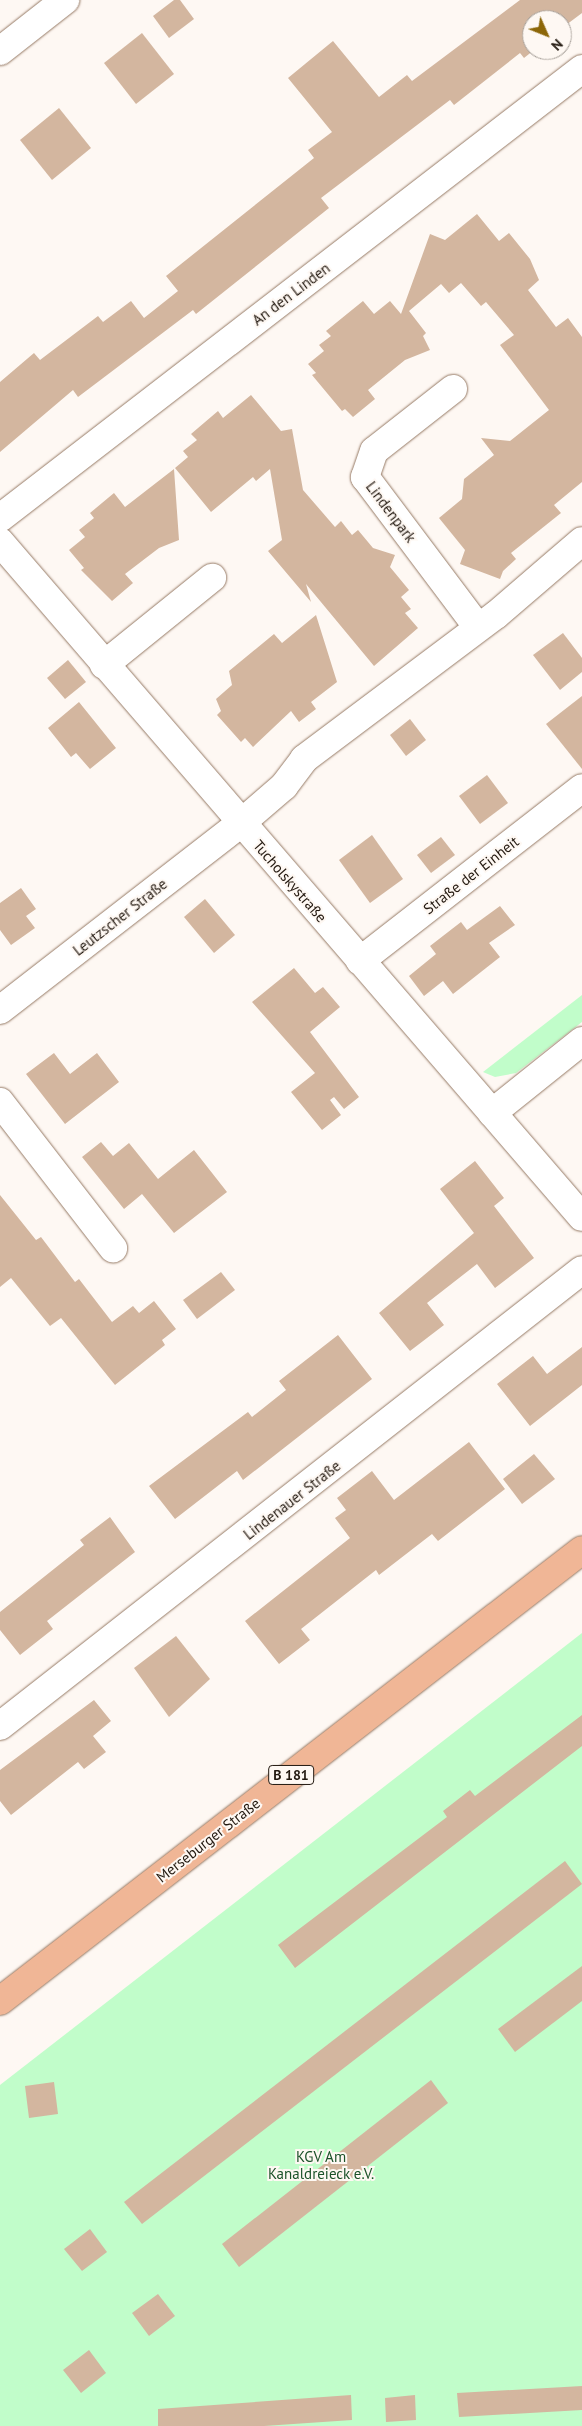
<!DOCTYPE html>
<html>
<head>
<meta charset="utf-8">
<style>
  body { margin:0 }
  #map { position:relative; width:582px; height:2426px; overflow:hidden; background:#fef8f3; font-family:"PT Sans",sans-serif }
  div>[style] { position:absolute }
  .green>* { inset:0; background:#c1fdca }
  .building>* { inset:0; background:#d3b69f }
  .roads { filter:drop-shadow(0 0 1px #967a65) drop-shadow(0 0 1px #967a65) }
  .minor>* { height:28px; margin:-14px; padding:0 14px; transform-origin:14px; border-radius:14px; background:#fff }
  .major>* { height:28px; margin:-14px; padding:0 14px; transform-origin:14px; border-radius:14px; background:#f0b696 }
  span { translate:-50% -50%; white-space:nowrap; text-align:center; line-height:1.15; -webkit-text-stroke:4px #fef8f3; paint-order:stroke }
  .shield-label span { padding:1px 4px; background:#fef8f3; border:1px solid; border-radius:4px; -webkit-text-stroke-width:0 }
  .shield-label { font-size:14px; color:#231910; font-weight:700 }
  .street-label { font-size:15px; color:#231910 }
  .park-label { font-size:15px; color:#1b5229 }
  .north { position:absolute; left:522px; top:10px; width:50px; height:50px; box-sizing:border-box; background:#fef8f3; border:1px solid #a69f98; border-radius:50%; rotate:134deg; font-size:14px; font-weight:700; line-height:20px; text-align:center; color:#231910 }
  .north::after { content:''; display:block; margin:auto; width:18px; height:22px; background:#8c6608; clip-path:polygon(50% 0,100% 100%,50% 72%,0 100%) }
</style>
</head>
<body>
<div id="map">
  <div class="green">
    <i style="clip-path:polygon(582px 995px,582px 1022px,516px 1073px,495px 1077px,483px 1072px)"></i>
    <i style="clip-path:polygon(582px 1633px,582px 2426px,0 2426px,0 2085px)"></i>
  </div>
  <div class="building">
    <i style="clip-path:polygon(174px 0,180px 0,194px 19px,169px 38px,153px 16px)"></i>
    <i style="clip-path:polygon(520px 0,582px 0,582px 13px,562px 28px,562px 20px,532px 20px,534px 50px,524px 58px,520px 53px,454px 105px,450px 100px,321px 198px,329px 208px,196px 314px,193px 310px,78px 397px,73px 390px,0 452px,0 382px,34px 353px,40px 360px,98px 316px,103px 322px,131px 301px,144px 318px,178px 291px,166px 276px,314px 158px,308px 150px,332px 132px,288px 78px,333px 41px,379px 97px,407px 75px,412px 81px)"></i>
    <i style="clip-path:polygon(142px 33px,174px 74px,136px 104px,104px 63px)"></i>
    <i style="clip-path:polygon(59px 108px,91px 148px,52px 180px,20px 140px)"></i>
    <i style="clip-path:polygon(477px 214px,499px 241px,509px 233px,530px 259px,539px 280px,528px 290px,556px 327px,568px 318px,582px 337px,582px 482px,554px 505px,561px 513px,511px 553px,516px 559px,503px 571px,500px 579px,460px 564px,465px 550px,439px 518px,462px 499px,464px 479px,494px 455px,481px 438px,510px 441px,549px 410px,500px 345px,514px 335px,486px 302px,481px 306px,461px 283px,449px 293px,441px 284px,409px 311px,426px 333px,423px 336px,430px 350px,405px 360px,368px 390px,375px 399px,353px 417px,345px 409px,342px 411px,312px 375px,316px 373px,308px 364px,324px 351px,319px 345px,331px 336px,326px 331px,363px 301px,374px 314px,390px 301px,401px 314px,430px 234px,445px 240px)"></i>
    <i style="clip-path:polygon(251px 395px,281px 431px,292px 429px,303px 490px,335px 527px,341px 521px,352px 535px,358px 530px,373px 548px,395px 555px,390px 567px,409px 590px,401px 597px,411px 609px,405px 613px,418px 628px,374px 666px,306px 584px,311px 602px,268px 551px,282px 540px,270px 469px,256px 481px,253px 477px,211px 512px,175px 468px,188px 457px,183px 451px,197px 440px,191px 434px,218px 411px,223px 418px)"></i>
    <i style="clip-path:polygon(174px 469px,179px 540px,159px 548px,125px 574px,133px 583px,112px 601px,81px 570px,84px 568px,69px 550px,85px 537px,79px 530px,94px 518px,90px 513px,114px 493px,125px 507px)"></i>
    <i style="clip-path:polygon(316px 615px,337px 682px,311px 702px,316px 709px,299px 722px,291px 711px,253px 747px,245px 738px,241px 742px,217px 715px,221px 711px,216px 699px,232px 685px,229px 671px,274px 634px,282px 643px)"></i>
    <i style="clip-path:polygon(563px 633px,582px 658px,582px 672px,560px 690px,533px 655px)"></i>
    <i style="clip-path:polygon(68px 660px,86px 682px,65px 699px,47px 678px)"></i>
    <i style="clip-path:polygon(582px 696px,582px 769px,546px 724px)"></i>
    <i style="clip-path:polygon(79px 702px,116px 748px,90px 769px,76px 753px,71px 757px,48px 728px)"></i>
    <i style="clip-path:polygon(410px 719px,426px 740px,406px 756px,390px 735px)"></i>
    <i style="clip-path:polygon(487px 775px,508px 803px,480px 824px,459px 796px)"></i>
    <i style="clip-path:polygon(372px 835px,403px 879px,370px 903px,339px 860px)"></i>
    <i style="clip-path:polygon(441px 837px,455px 855px,431px 873px,417px 855px)"></i>
    <i style="clip-path:polygon(21px 888px,36px 909px,26px 916px,35px 928px,11px 945px,0 930px,0 903px)"></i>
    <i style="clip-path:polygon(205px 899px,235px 935px,214px 953px,184px 917px)"></i>
    <i style="clip-path:polygon(500px 906px,515px 925px,489px 943px,500px 957px,453px 994px,443px 981px,424px 996px,409px 976px,436px 954px,430px 946px,461px 922px,467px 930px)"></i>
    <i style="clip-path:polygon(294px 968px,315px 993px,323px 987px,340px 1007px,310px 1032px,359px 1097px,344px 1109px,334px 1097px,330px 1100px,341px 1115px,322px 1130px,291px 1092px,315px 1073px,252px 1002px)"></i>
    <i style="clip-path:polygon(54px 1053px,70px 1074px,97px 1053px,119px 1082px,65px 1124px,26px 1074px)"></i>
    <i style="clip-path:polygon(101px 1142px,113px 1156px,129px 1143px,158px 1179px,194px 1150px,227px 1192px,174px 1233px,142px 1194px,124px 1209px,82px 1157px)"></i>
    <i style="clip-path:polygon(475px 1161px,504px 1198px,494px 1206px,534px 1258px,495px 1288px,477px 1264px,427px 1303px,444px 1325px,410px 1351px,379px 1313px,474px 1233px,440px 1189px)"></i>
    <i style="clip-path:polygon(0 1195px,36px 1240px,41px 1237px,75px 1282px,79px 1279px,112px 1322px,133px 1306px,139px 1313px,154px 1301px,176px 1329px,162px 1340px,165px 1345px,115px 1385px,61px 1318px,50px 1326px,11px 1278px,0 1287px)"></i>
    <i style="clip-path:polygon(221px 1272px,235px 1290px,197px 1319px,183px 1300px)"></i>
    <i style="clip-path:polygon(338px 1335px,372px 1379px,243px 1480px,237px 1471px,175px 1519px,149px 1486px,248px 1412px,252px 1417px,286px 1390px,279px 1381px)"></i>
    <i style="clip-path:polygon(582px 1347px,582px 1385px,530px 1426px,497px 1384px,533px 1356px,547px 1374px)"></i>
    <i style="clip-path:polygon(469px 1442px,505px 1489px,438px 1541px,432px 1534px,379px 1575px,376px 1570px,301px 1629px,310px 1640px,279px 1664px,245px 1621px,350px 1538px,335px 1518px,346px 1510px,337px 1498px,372px 1471px,394px 1500px)"></i>
    <i style="clip-path:polygon(534px 1454px,555px 1479px,522px 1504px,503px 1479px)"></i>
    <i style="clip-path:polygon(110px 1517px,135px 1552px,47px 1621px,53px 1629px,20px 1655px,0 1630px,0 1612px,84px 1545px,80px 1540px)"></i>
    <i style="clip-path:polygon(176px 1636px,210px 1679px,169px 1717px,134px 1668px)"></i>
    <i style="clip-path:polygon(94px 1700px,111px 1721px,93px 1736px,106px 1752px,84px 1769px,78px 1762px,11px 1815px,0 1801px,0 1770px)"></i>
    <i style="clip-path:polygon(582px 1715px,582px 1746px,295px 1968px,278px 1945px,447px 1817px,443px 1811px,470px 1790px,475px 1796px)"></i>
    <i style="clip-path:polygon(565px 1861px,582px 1884px,142px 2224px,124px 2202px)"></i>
    <i style="clip-path:polygon(582px 1966px,582px 2001px,515px 2052px,498px 2029px)"></i>
    <i style="clip-path:polygon(431px 2080px,448px 2103px,239px 2267px,222px 2244px)"></i>
    <i style="clip-path:polygon(54px 2082px,58px 2114px,29px 2118px,25px 2086px)"></i>
    <i style="clip-path:polygon(90px 2229px,107px 2252px,82px 2271px,64px 2249px)"></i>
    <i style="clip-path:polygon(158px 2294px,175px 2316px,149px 2336px,132px 2313px)"></i>
    <i style="clip-path:polygon(89px 2350px,106px 2373px,81px 2393px,63px 2370px)"></i>
    <i style="clip-path:polygon(582px 2386px,582px 2410px,459px 2417px,457px 2393px)"></i>
    <i style="clip-path:polygon(351px 2395px,352px 2420px,264px 2426px,158px 2426px,158px 2409px)"></i>
    <i style="clip-path:polygon(415px 2395px,416px 2420px,386px 2422px,385px 2398px)"></i>
  </div>
  <div class="roads">
    <div class="minor">
      <i style="left:0;top:51px;width:83px;rotate:-38.1deg"></i>
      <i style="left:453px;top:389px;width:100px;rotate:141.9deg"></i>
      <i style="left:374px;top:451px;width:28px;rotate:109deg"></i>
      <i style="left:365px;top:477px;width:186px;rotate:53.1deg"></i>
      <i style="left:0;top:518px;width:735px;rotate:-37.65deg"></i>
      <i style="left:0;top:542px;width:891px;rotate:49.23deg"></i>
      <i style="left:104px;top:665px;width:139px;rotate:-38.9deg"></i>
      <i style="left:360px;top:961px;width:281px;rotate:-37.9deg"></i>
      <i style="left:0;top:1010px;width:304px;rotate:-37.8deg"></i>
      <i style="left:240px;top:824px;width:58px;rotate:-40.8deg"></i>
      <i style="left:284px;top:786px;width:34px;rotate:-53deg"></i>
      <i style="left:304px;top:759px;width:240px;rotate:-36.9deg"></i>
      <i style="left:496px;top:615px;width:113px;rotate:-40.7deg"></i>
      <i style="left:0;top:1102px;width:185px;rotate:52.3deg"></i>
      <i style="left:492px;top:1113px;width:115px;rotate:-38.7deg"></i>
      <i style="left:0;top:1726px;width:739px;rotate:-38.08deg"></i>
    </div>
    <div class="major">
      <i style="left:0;top:2001px;width:736px;rotate:-37.77deg"></i>
    </div>
  </div>
  <div class="shield-label">
    <span style="left:291px;top:1775px">B 181</span>
  </div>
  <div class="street-label">
    <span style="left:291px;top:294px;rotate:-37deg">An den Linden</span>
    <span style="left:391px;top:512px;rotate:53deg">Lindenpark</span>
    <span style="left:471px;top:875px;rotate:-38deg">Straße der Einheit</span>
    <span style="left:290px;top:881px;rotate:49deg">Tucholskystraße</span>
    <span style="left:120px;top:917px;rotate:-38deg">Leutzscher Straße</span>
    <span style="left:292px;top:1500px;rotate:-38deg">Lindenauer Straße</span>
    <span style="left:208px;top:1840px;rotate:-38deg">Merseburger Straße</span>
  </div>
  <div class="park-label">
    <span style="left:321px;top:2165px">KGV Am<br>Kanaldreieck e.V.</span>
  </div>
  <div class="north">N</div>
</div>
</body>
</html>
